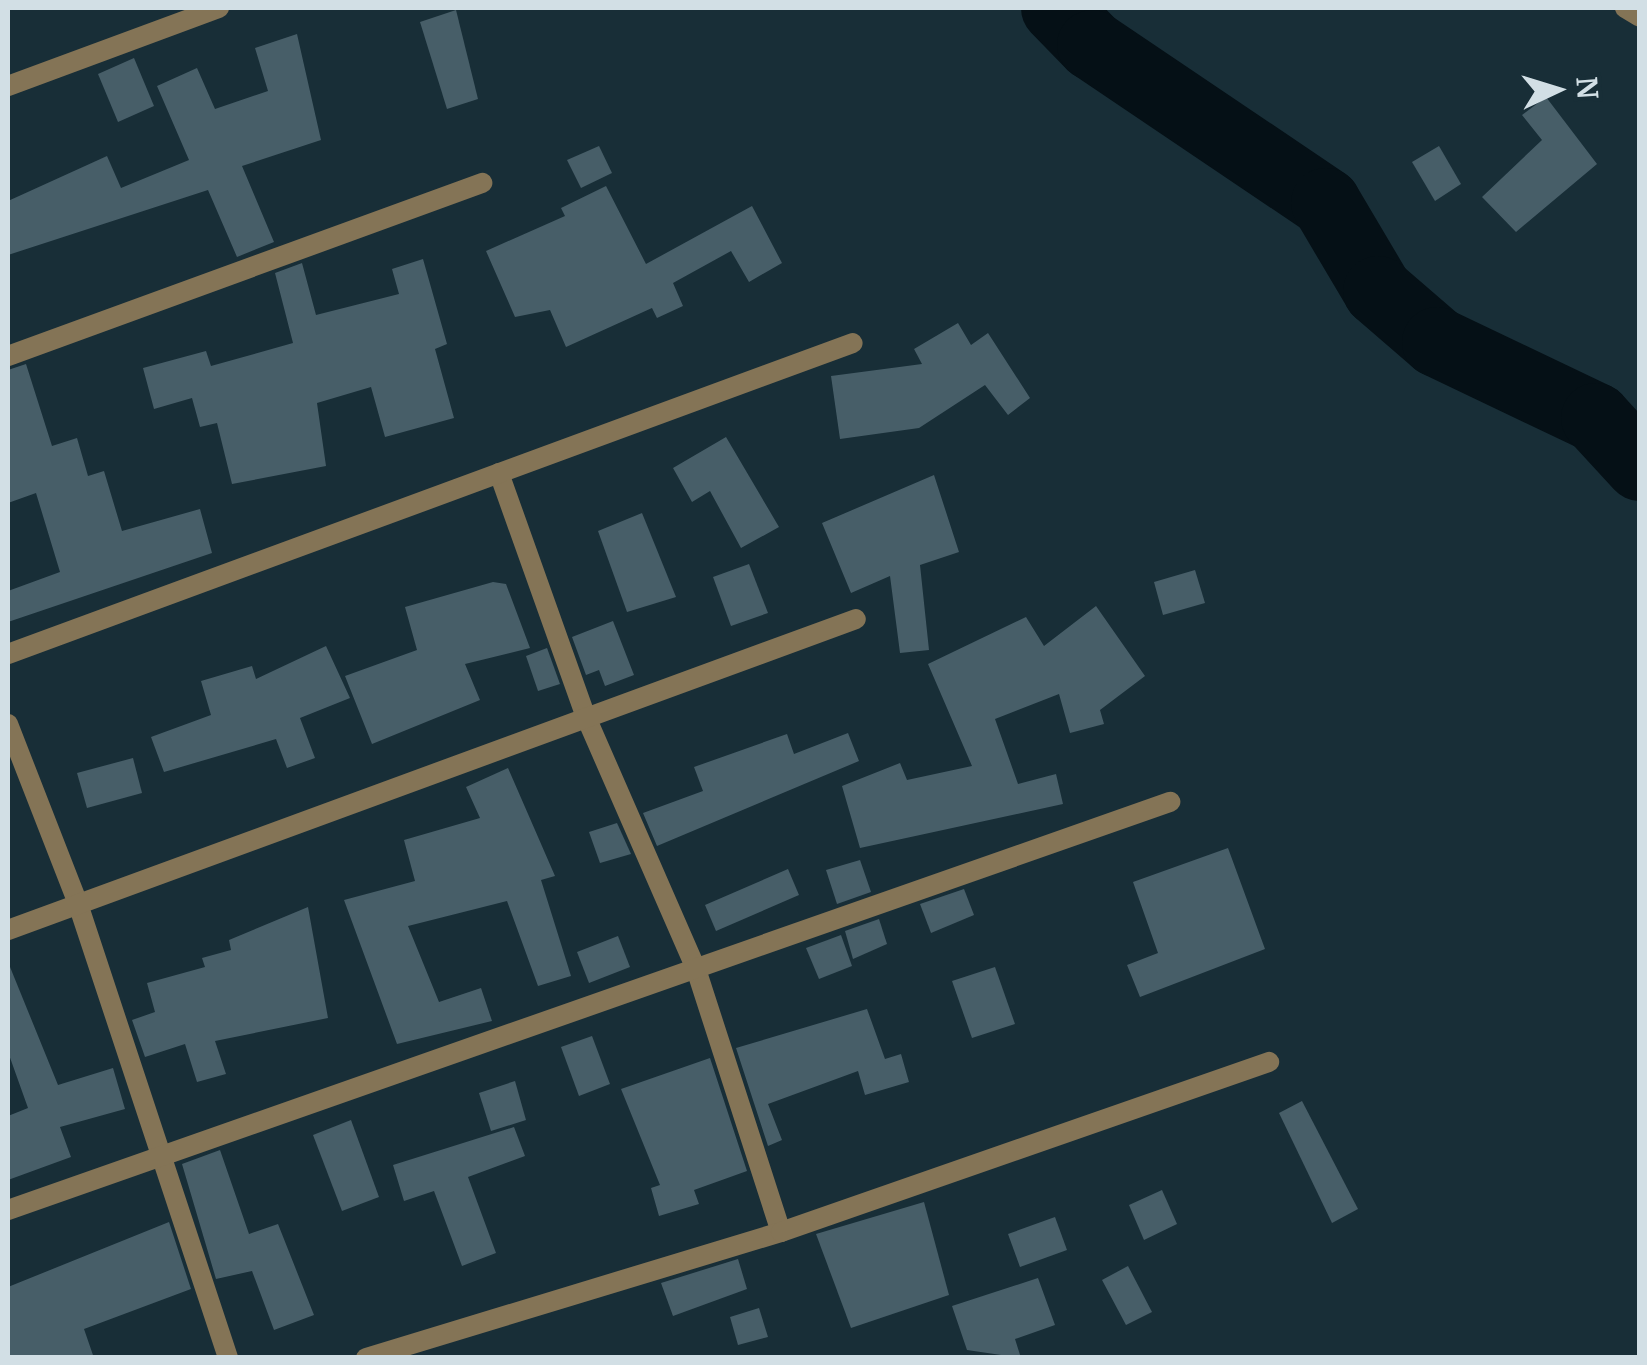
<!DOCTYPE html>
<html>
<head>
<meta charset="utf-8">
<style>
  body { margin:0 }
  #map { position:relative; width:1647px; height:1365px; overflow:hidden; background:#182e37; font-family:Merriweather,serif }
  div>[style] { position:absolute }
  .river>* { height:70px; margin:-35px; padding:0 35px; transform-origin:35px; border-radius:35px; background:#051016 }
  .building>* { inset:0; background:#475e68 }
  .street>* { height:20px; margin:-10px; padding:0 10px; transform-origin:10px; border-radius:10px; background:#847456 }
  span { translate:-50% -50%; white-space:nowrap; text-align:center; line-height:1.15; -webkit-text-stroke:9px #182e37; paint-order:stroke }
  .frame { position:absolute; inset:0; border:10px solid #d2dfe5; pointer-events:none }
  .north { position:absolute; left:1507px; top:40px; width:100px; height:100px; -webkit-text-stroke:8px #182e37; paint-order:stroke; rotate:86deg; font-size:28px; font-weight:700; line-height:40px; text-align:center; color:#d2dfe5 }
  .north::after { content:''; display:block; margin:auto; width:35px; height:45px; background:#d2dfe5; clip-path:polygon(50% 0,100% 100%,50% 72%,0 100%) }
</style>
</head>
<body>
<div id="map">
  <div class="river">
    <i style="left:1056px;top:8px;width:52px;rotate:45.8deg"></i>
    <i style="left:1092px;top:45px;width:282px;rotate:34deg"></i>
    <i style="left:1326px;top:203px;width:102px;rotate:59.4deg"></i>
    <i style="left:1378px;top:291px;width:78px;rotate:40.8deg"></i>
    <i style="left:1437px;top:342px;width:176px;rotate:25.5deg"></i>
    <i style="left:1596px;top:418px;width:65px;rotate:47.5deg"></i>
  </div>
  <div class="building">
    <i style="clip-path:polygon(456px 10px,478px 99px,447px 109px,420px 22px)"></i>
    <i style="clip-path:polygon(297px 34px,321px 140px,242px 166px,274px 242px,237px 257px,208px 190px,8px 255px,8px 201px,107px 156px,121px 188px,189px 160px,157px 86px,197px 68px,215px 109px,268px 91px,255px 48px)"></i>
    <i style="clip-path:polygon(134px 58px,154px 106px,118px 122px,98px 74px)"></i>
    <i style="clip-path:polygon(1546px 97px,1597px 164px,1516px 232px,1482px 197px,1542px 140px,1522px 115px)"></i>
    <i style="clip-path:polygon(599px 146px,612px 173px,581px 188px,567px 160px)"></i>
    <i style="clip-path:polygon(1439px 146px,1461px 184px,1435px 201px,1412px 162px)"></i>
    <i style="clip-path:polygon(606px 186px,646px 264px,752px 206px,782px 263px,749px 282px,731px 251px,673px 283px,683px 306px,657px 318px,652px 308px,566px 347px,550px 310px,515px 317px,486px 251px,565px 216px,561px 208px)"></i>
    <i style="clip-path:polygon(423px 259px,447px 344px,435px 349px,454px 418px,385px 437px,371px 387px,317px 403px,326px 466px,232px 484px,217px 423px,200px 427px,192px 398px,154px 409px,143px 368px,206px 351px,211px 366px,293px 343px,275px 273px,302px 263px,316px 315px,399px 294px,392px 269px)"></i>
    <i style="clip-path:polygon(958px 323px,971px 345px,988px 333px,1030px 398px,1008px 415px,985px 385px,919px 428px,840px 439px,831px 376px,922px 364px,914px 349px)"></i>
    <i style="clip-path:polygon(26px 364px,52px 446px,77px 438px,88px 476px,104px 471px,122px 531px,200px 509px,212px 553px,8px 622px,8px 591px,60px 572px,36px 493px,8px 503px,8px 370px)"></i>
    <i style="clip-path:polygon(726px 437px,779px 527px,741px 548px,710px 491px,692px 502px,673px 468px)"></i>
    <i style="clip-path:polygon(934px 475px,959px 552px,920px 565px,929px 650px,900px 653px,890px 576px,851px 593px,822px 523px)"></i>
    <i style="clip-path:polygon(642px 513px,676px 597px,627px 612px,598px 531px)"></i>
    <i style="clip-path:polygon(749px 564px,768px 613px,731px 626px,713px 577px)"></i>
    <i style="clip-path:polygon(1195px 570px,1205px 603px,1163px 615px,1154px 582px)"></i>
    <i style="clip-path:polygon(493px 582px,506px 584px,530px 648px,465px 664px,480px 700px,372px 744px,345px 676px,417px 650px,405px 607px)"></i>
    <i style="clip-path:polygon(1096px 606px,1145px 676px,1100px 710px,1104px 724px,1070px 733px,1059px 694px,995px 719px,1018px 784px,1056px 774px,1063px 804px,860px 848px,842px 786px,900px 763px,907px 780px,972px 766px,928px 664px,1026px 617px,1044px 646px)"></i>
    <i style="clip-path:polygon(613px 621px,634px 675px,605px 686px,599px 670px,586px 675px,572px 637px)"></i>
    <i style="clip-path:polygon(326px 646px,350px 698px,300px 718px,315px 758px,287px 768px,276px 739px,164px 772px,151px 737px,211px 715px,201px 681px,252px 666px,256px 679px)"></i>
    <i style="clip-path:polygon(547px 648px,560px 684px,538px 691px,526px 656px)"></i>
    <i style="clip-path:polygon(848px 733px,859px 761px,657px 846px,643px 813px,703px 791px,694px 767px,787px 734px,794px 754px)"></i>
    <i style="clip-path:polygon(133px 758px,142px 793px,87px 808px,77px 773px)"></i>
    <i style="clip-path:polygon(508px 768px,555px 876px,541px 880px,571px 976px,538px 986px,507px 901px,408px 926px,439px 1002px,481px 988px,492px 1021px,397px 1044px,344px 900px,415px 881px,404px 840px,480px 818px,466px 787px)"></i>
    <i style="clip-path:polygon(617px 823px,631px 854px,600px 863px,589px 832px)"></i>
    <i style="clip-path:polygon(1228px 848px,1265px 949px,1140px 997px,1127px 965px,1158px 953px,1133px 882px)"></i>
    <i style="clip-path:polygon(860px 860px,871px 892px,837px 904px,826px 870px)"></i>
    <i style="clip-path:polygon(788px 869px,799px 895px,716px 931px,705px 905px)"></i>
    <i style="clip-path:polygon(964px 889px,974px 915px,931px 933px,920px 904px)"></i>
    <i style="clip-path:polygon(308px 907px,328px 1018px,215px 1041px,226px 1074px,197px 1082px,185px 1044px,145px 1057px,132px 1020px,155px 1012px,147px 983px,205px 967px,202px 958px,231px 950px,229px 940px)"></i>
    <i style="clip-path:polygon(879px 919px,887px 944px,853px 959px,845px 931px)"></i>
    <i style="clip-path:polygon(841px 935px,852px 966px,819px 979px,806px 948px)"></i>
    <i style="clip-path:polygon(618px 936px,630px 967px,589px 983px,577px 952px)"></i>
    <i style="clip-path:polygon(8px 962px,58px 1085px,113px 1068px,125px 1109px,60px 1127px,71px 1157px,8px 1180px,8px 1116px,28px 1108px,8px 1052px)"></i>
    <i style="clip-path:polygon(995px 967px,1015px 1024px,972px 1038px,952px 981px)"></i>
    <i style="clip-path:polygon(867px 1009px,885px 1059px,901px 1054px,909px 1082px,865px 1095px,858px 1071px,768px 1104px,782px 1140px,768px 1146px,736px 1048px)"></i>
    <i style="clip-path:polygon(592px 1036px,610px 1084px,579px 1096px,561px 1047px)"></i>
    <i style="clip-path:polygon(710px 1058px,747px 1171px,694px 1190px,699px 1204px,659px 1216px,651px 1188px,660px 1185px,621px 1089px)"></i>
    <i style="clip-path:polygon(515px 1081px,526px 1120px,491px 1131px,479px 1093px)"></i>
    <i style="clip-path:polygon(1302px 1101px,1358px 1209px,1332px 1223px,1279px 1113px)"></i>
    <i style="clip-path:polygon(351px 1120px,379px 1197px,342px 1211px,313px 1135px)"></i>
    <i style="clip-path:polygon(514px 1127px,525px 1156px,468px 1177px,496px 1253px,462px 1266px,434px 1191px,404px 1201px,393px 1165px)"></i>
    <i style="clip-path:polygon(220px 1150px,249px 1234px,278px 1224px,314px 1315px,274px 1330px,252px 1271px,216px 1279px,182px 1164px)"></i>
    <i style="clip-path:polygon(1162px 1190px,1177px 1224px,1144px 1240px,1129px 1205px)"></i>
    <i style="clip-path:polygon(924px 1202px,949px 1295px,851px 1328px,816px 1234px)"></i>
    <i style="clip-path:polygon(1055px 1217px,1067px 1250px,1020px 1267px,1008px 1234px)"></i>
    <i style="clip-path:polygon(169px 1222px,191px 1289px,84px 1329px,94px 1358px,8px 1358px,8px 1287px)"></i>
    <i style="clip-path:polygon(738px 1259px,747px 1289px,673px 1316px,661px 1283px)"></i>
    <i style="clip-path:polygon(1128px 1266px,1152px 1312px,1126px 1325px,1102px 1280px)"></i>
    <i style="clip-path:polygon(1038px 1278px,1055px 1325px,1015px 1339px,1021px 1358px,967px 1350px,952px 1306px)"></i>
    <i style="clip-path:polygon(759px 1308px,768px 1337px,738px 1345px,730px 1317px)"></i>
  </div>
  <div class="street">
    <i style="left:1625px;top:8px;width:17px;rotate:31deg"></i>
    <i style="left:8px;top:86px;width:225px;rotate:-20.3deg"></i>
    <i style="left:8px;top:356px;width:505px;rotate:-20.05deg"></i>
    <i style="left:499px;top:473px;width:259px;rotate:70.4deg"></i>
    <i style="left:586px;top:717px;width:275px;rotate:66.4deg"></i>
    <i style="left:696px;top:969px;width:276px;rotate:72.1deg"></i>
    <i style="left:8px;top:654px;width:900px;rotate:-20.21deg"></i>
    <i style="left:8px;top:724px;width:193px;rotate:68.7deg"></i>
    <i style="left:78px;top:904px;width:478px;rotate:71.7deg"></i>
    <i style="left:8px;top:930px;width:903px;rotate:-20.14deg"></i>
    <i style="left:8px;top:1210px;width:1232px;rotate:-19.35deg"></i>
    <i style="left:366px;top:1358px;width:434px;rotate:-16.9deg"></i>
    <i style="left:781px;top:1232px;width:517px;rotate:-19.21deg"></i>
  </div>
  <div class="frame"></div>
  <div class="north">N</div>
</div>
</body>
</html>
